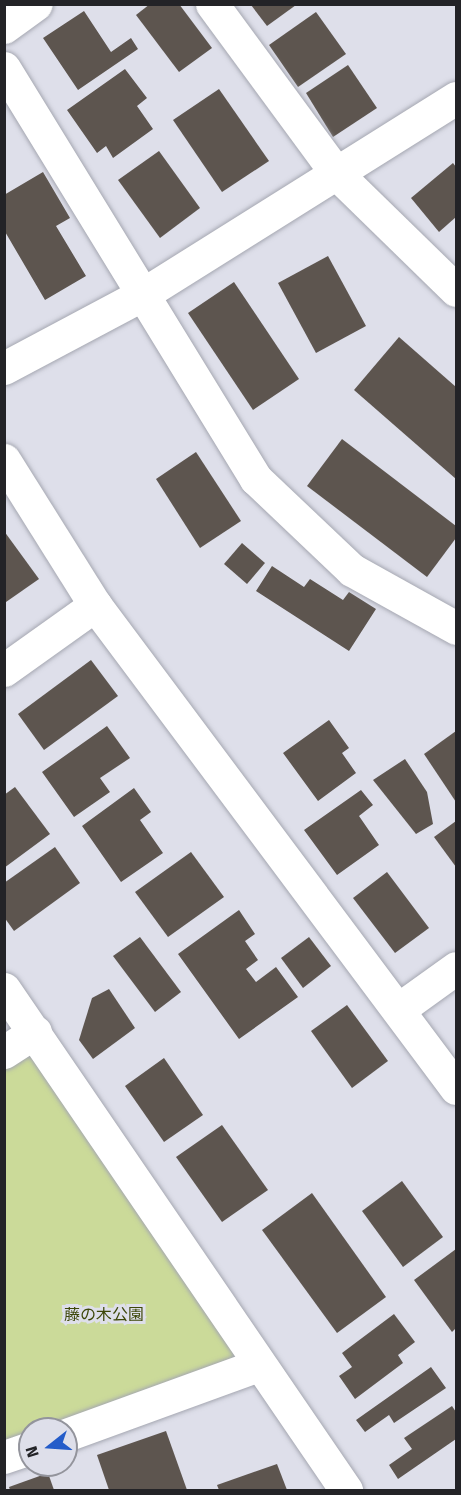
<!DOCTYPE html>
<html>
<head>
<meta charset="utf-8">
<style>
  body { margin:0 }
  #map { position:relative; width:461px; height:1495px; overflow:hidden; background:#dedfea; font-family:"Fira Sans","Noto Sans JP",sans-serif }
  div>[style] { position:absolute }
  .green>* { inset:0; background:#cbda99 }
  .building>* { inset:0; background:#5d554f }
  .roads { filter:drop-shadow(0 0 2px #a5a7b1) drop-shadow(0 0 2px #a5a7b1) }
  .minor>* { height:33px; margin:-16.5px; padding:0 16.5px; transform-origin:16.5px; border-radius:16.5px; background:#fff }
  span { translate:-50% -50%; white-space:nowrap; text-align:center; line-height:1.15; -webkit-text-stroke:6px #dedfea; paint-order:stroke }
  .park-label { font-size:16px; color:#3d4709 }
  .frame { position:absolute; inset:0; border:6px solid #232327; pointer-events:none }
  .north { position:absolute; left:18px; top:1417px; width:60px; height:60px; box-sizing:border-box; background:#dedfea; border:2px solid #93949c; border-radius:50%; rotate:253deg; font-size:16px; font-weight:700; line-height:24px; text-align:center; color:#232327 }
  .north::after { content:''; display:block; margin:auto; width:21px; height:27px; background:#245cc9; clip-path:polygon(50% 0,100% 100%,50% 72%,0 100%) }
</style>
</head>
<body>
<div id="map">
  <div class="green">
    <i style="clip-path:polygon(35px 1032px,258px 1365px,66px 1429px,30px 1429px,30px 1448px,5px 1457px,5px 1058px)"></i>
  </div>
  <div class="building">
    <i style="clip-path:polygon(150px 4px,179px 4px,212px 48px,179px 72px,136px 15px)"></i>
    <i style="clip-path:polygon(251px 5px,296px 5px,267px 26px)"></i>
    <i style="clip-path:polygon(84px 11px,111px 52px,131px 38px,138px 49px,78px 90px,43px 38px)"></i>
    <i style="clip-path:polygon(316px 12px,346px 54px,298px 87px,269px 45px)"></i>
    <i style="clip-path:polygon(348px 65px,377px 108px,333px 137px,306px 93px)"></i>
    <i style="clip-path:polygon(125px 69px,147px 98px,137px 106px,153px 129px,113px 158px,106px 146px,97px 153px,67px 110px)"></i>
    <i style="clip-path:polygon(219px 89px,269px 161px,222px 192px,173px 120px)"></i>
    <i style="clip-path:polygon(159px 151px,200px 208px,160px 238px,118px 180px)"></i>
    <i style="clip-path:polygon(453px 163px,456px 167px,456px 217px,439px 232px,411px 198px)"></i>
    <i style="clip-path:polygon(43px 172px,70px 218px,56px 226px,86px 276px,45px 300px,4px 230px,4px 195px)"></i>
    <i style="clip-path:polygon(328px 256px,366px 326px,316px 353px,278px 283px)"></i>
    <i style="clip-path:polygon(234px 282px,299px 379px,253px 410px,188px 313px)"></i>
    <i style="clip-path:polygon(399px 337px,456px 387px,456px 479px,354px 390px)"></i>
    <i style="clip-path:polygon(342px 439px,456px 526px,456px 538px,427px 577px,307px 486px)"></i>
    <i style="clip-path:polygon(196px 452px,241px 521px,200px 548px,156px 479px)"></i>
    <i style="clip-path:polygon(4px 531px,39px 579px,6px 602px,4px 599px)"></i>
    <i style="clip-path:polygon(242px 543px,265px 563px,247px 584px,224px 564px)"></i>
    <i style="clip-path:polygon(272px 566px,304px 587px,310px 579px,343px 600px,349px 592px,376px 609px,349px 651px,256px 591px)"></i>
    <i style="clip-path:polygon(91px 660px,118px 696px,44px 750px,18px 714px)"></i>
    <i style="clip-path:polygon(329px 720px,349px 748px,342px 753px,356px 773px,318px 801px,283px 753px)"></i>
    <i style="clip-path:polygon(107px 726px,130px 758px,100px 778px,110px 792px,74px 817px,42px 772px)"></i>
    <i style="clip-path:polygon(456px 731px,456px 802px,424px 754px)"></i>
    <i style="clip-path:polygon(405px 759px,427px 792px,433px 824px,416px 834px,373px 780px)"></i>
    <i style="clip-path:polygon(15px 787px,50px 834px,4px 868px,4px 795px)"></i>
    <i style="clip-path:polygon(134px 788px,151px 812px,140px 820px,163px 853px,121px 882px,82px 826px)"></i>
    <i style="clip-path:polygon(361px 790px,373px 805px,359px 816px,379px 845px,337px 875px,304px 830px)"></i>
    <i style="clip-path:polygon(456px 821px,456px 867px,434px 837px)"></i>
    <i style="clip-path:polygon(55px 847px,80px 883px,14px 931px,4px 917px,4px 883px)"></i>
    <i style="clip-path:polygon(191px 852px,224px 897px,168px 937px,135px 892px)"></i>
    <i style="clip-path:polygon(387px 872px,429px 928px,395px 953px,353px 898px)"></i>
    <i style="clip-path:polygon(239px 910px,255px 934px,245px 941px,258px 960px,246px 969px,256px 982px,276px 967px,298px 997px,239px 1039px,178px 954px)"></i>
    <i style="clip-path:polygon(140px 937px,181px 992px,155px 1012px,113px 956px)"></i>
    <i style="clip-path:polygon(309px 937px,331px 966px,303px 988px,281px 958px)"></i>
    <i style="clip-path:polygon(109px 989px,135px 1028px,93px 1059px,79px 1040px,92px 998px)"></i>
    <i style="clip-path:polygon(347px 1005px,388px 1061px,352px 1088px,311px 1031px)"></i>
    <i style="clip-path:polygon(164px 1058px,203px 1115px,164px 1142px,125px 1086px)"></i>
    <i style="clip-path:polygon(222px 1125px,268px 1190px,222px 1222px,176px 1157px)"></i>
    <i style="clip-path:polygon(402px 1181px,443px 1237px,403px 1267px,362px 1211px)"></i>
    <i style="clip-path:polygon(312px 1193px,386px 1297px,337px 1333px,262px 1230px)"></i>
    <i style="clip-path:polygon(456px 1249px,456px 1328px,452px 1332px,414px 1280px)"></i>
    <i style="clip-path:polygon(394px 1314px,415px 1342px,398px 1355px,403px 1363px,355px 1399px,339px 1376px,352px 1367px,342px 1353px)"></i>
    <i style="clip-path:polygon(431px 1367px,446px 1388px,394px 1423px,389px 1415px,365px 1432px,356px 1420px)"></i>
    <i style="clip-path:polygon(452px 1406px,456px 1412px,456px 1439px,398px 1479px,389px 1465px,412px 1449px,404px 1438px)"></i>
    <i style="clip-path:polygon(166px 1431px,187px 1490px,109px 1490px,97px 1455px)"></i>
    <i style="clip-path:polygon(277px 1464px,287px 1490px,219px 1490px,217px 1485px)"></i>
    <i style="clip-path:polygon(48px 1473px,54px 1490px,10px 1490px,9px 1487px)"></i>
  </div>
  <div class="roads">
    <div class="minor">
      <i style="left:212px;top:4px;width:211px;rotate:53.7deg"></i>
      <i style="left:337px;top:174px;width:166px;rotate:44.3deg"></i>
      <i style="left:4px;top:27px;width:39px;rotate:-36deg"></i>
      <i style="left:4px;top:68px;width:482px;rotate:58.5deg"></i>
      <i style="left:256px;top:479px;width:132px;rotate:43.5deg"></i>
      <i style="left:352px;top:570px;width:119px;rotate:29.1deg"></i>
      <i style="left:4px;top:368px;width:160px;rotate:-28deg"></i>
      <i style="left:145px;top:293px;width:367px;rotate:-32.1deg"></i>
      <i style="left:4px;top:460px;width:171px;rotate:57.9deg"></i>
      <i style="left:95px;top:605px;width:603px;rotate:53.23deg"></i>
      <i style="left:4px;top:670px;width:112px;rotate:-35.5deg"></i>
      <i style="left:4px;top:989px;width:607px;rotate:55.68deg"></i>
      <i style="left:399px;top:1009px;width:70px;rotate:-35.7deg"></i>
      <i style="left:4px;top:1052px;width:37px;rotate:-33deg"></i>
      <i style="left:66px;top:1435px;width:204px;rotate:-20deg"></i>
      <i style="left:4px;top:1457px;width:28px;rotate:-19deg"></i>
    </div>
  </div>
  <div class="park-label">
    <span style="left:104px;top:1315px">藤の木公園</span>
  </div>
  <div class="frame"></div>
  <div class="north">N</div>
</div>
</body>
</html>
